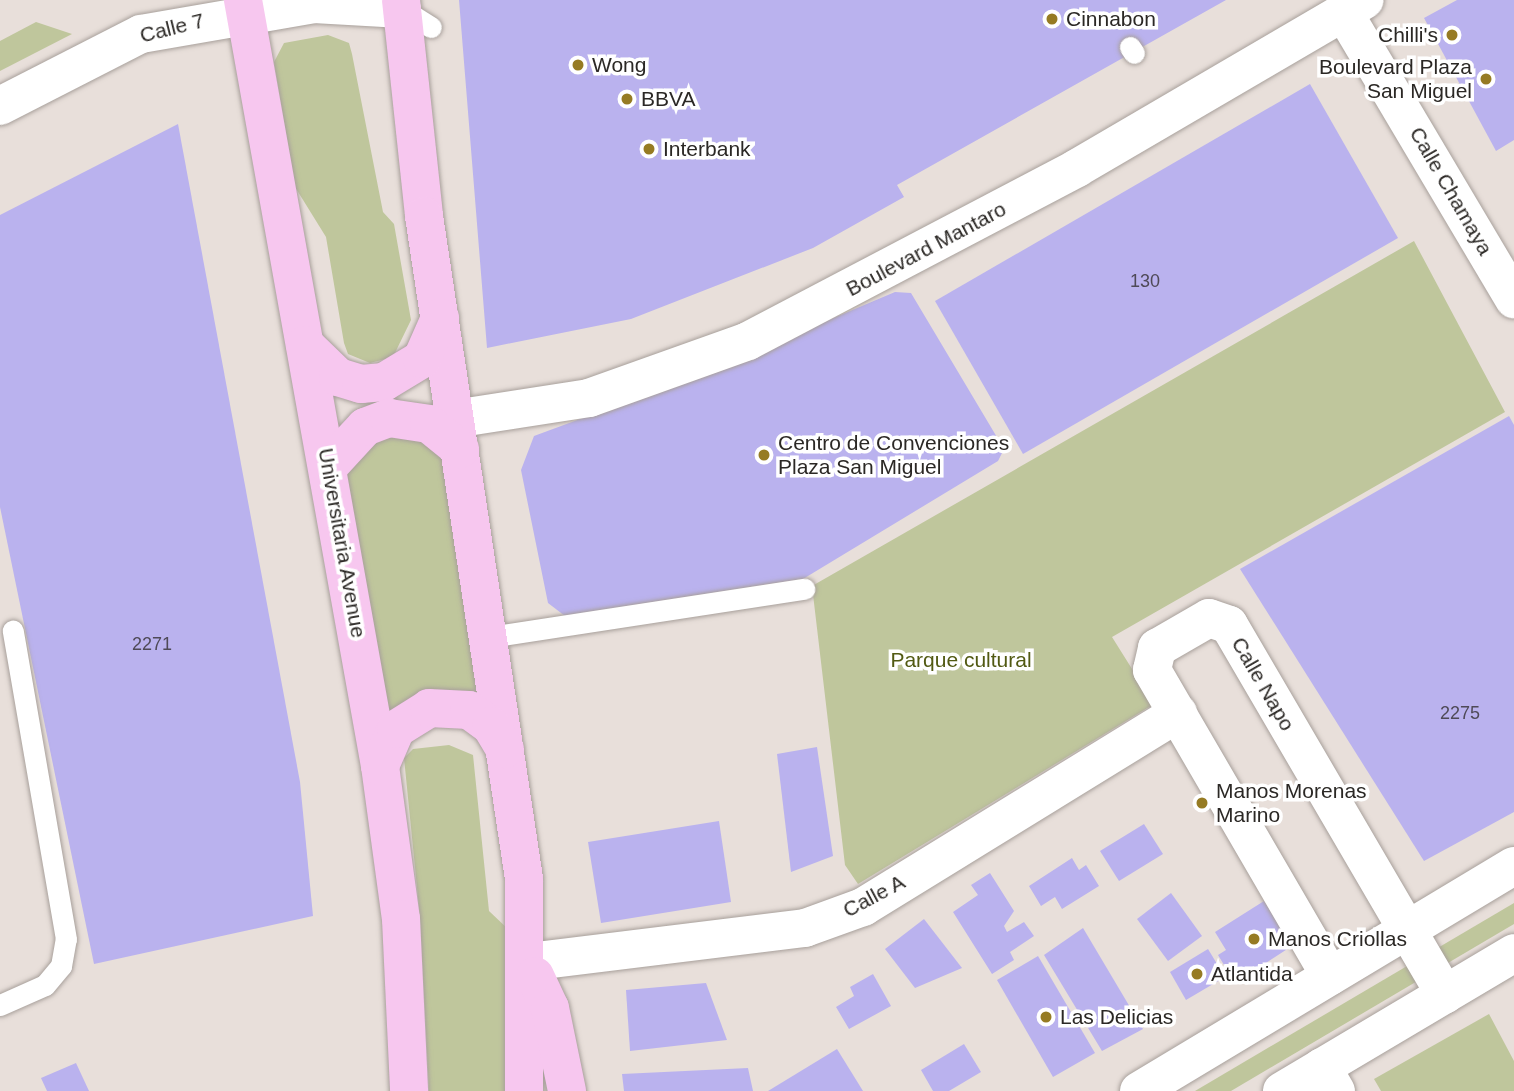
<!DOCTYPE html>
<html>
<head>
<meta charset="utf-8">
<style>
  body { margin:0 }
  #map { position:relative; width:1514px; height:1091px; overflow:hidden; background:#e8dfda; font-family:Helvetica,sans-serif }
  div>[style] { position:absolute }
  .green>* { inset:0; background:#bfc69c }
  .building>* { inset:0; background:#bab2ee }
  .roads { filter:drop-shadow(0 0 2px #a8a09b) drop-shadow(0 0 2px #a8a09b) }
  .lane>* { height:21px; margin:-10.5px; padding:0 10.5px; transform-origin:10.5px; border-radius:10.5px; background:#fff }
  .street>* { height:38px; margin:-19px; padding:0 19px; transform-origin:19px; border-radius:19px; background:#fff }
  .secondary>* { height:38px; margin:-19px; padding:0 19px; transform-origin:19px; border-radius:19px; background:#fff }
  .primary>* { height:38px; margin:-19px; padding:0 19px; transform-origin:19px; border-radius:19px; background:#f7c7ef }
  .dots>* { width:19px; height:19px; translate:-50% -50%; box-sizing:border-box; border:4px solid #fff; border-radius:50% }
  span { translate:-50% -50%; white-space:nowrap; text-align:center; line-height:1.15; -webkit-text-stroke:7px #fff; paint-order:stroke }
  .number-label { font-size:18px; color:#4f4a57 }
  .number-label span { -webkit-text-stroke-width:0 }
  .poi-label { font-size:21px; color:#2b2825 }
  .left { translate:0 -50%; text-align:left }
  .right { translate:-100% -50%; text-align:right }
  .street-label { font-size:21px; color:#2b2825 }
  .park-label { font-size:21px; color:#525a13 }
</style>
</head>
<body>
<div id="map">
  <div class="green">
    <i style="clip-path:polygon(36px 22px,72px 34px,0 71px,0 41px)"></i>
    <i style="clip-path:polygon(328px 35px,349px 43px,352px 54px,383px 212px,394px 224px,411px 320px,393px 357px,370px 363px,348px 354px,344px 343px,326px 237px,295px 187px,274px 62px,284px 43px)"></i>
    <i style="clip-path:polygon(1414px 241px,1505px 412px,1112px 637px,1154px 704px,858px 884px,845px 865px,812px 586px)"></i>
    <i style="clip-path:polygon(400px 436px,419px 437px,440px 449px,482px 700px,382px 718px,342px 471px,379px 440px)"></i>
    <i style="clip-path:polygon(449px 745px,473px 755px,489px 911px,509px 930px,505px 1091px,429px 1091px,420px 917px,404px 758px,413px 749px)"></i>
    <i style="clip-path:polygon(1514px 903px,1514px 924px,1231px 1091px,1195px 1091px)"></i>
    <i style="clip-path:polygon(1489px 1014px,1514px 1061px,1514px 1091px,1381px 1091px,1374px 1079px)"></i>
  </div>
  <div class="building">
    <i style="clip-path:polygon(459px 0,1226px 0,897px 185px,904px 197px,813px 248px,631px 319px,487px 348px)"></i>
    <i style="clip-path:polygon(1457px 0,1514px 0,1514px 140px,1496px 151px,1424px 18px)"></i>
    <i style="clip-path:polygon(1310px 84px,1398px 238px,1023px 454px,935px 301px)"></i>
    <i style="clip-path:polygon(178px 124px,300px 782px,313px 916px,94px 964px,0 507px,0 215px)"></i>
    <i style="clip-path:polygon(895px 292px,911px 293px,1004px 449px,998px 461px,803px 579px,565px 616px,548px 603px,521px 470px,534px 436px,699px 375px)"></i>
    <i style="clip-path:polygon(1509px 416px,1514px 425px,1514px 812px,1424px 861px,1240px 569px)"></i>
    <i style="clip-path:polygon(817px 747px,833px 856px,791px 872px,777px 754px)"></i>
    <i style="clip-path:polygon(719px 821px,731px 902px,601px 923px,588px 842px)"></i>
    <i style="clip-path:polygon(1144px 824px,1163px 854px,1119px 881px,1100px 851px)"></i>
    <i style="clip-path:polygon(1072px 858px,1079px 870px,1086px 865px,1099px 886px,1062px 909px,1055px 897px,1041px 906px,1029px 886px)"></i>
    <i style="clip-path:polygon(990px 873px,1014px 911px,1004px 926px,1007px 932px,1024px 922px,1034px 936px,1010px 952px,1014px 960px,992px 974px,953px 912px,978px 895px,971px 885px)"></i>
    <i style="clip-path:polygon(1171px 893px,1202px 936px,1168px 961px,1137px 919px)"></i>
    <i style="clip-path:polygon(1264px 901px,1292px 946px,1235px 983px,1218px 955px,1226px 950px,1215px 932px)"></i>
    <i style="clip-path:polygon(924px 919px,962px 968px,915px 988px,885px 949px)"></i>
    <i style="clip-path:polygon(1083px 928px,1143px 1029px,1102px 1051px,1044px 955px)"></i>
    <i style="clip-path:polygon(1208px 949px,1225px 977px,1186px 1000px,1170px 972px)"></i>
    <i style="clip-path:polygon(1038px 956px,1095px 1053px,1053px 1077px,997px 980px)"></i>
    <i style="clip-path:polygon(873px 974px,891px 1006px,849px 1029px,836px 1007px,854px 996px,850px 987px)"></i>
    <i style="clip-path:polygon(706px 983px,727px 1040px,630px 1051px,626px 990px)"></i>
    <i style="clip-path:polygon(964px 1044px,981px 1072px,949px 1091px,933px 1091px,921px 1070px)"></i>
    <i style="clip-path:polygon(837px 1049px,863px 1091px,768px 1091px)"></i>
    <i style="clip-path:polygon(76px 1063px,89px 1091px,47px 1091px,41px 1078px)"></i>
    <i style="clip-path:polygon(748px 1068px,753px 1091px,624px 1091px,622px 1074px)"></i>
  </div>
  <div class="roads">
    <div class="lane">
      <i style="left:402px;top:9px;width:34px;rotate:32deg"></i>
      <i style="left:1130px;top:47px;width:7px;rotate:56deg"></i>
      <i style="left:489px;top:637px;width:319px;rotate:-8.7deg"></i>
      <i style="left:0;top:1005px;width:49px;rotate:-24deg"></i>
      <i style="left:45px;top:985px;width:25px;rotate:-50deg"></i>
      <i style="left:61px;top:966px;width:27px;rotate:-80deg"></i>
      <i style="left:66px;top:939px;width:313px;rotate:-99.8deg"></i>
    </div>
    <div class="street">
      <i style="left:1344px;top:13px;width:333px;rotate:59.3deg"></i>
      <i style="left:0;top:106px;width:158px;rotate:-27.1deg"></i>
      <i style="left:141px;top:34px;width:176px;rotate:-9.8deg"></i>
      <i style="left:314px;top:4px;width:88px;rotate:3.3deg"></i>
      <i style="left:454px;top:419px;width:137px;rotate:-8.8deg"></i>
      <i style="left:589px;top:398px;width:169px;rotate:-19.7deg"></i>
      <i style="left:748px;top:341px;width:372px;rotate:-27.7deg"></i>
      <i style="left:1077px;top:168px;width:333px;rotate:-30.3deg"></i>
      <i style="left:528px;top:962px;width:279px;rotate:-7deg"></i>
      <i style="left:805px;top:928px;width:62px;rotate:-19.9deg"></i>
      <i style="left:863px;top:907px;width:370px;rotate:-31.6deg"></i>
      <i style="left:1330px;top:976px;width:354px;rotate:-120.2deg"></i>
      <i style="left:1152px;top:670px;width:23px;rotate:-77deg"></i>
      <i style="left:1157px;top:648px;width:60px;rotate:-30deg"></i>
      <i style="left:1209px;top:618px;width:21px;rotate:19deg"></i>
      <i style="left:1229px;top:625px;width:428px;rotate:59.7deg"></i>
      <i style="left:1322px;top:1067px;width:28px;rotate:60deg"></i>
    </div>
    <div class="secondary">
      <i style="left:1139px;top:1091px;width:437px;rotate:-31deg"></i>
      <i style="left:1282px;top:1091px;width:270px;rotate:-30.7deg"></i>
    </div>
    <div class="primary">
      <i style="left:243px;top:0;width:778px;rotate:79.86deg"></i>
      <i style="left:380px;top:766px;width:154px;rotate:82.2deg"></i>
      <i style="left:401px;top:919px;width:172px;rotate:87.3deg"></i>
      <i style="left:401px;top:0;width:217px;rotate:83.9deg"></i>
      <i style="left:424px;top:216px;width:670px;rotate:81.42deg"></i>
      <i style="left:524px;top:879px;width:212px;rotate:90deg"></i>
      <i style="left:305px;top:345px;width:46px;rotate:44.1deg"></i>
      <i style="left:338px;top:377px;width:24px;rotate:17deg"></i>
      <i style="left:361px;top:384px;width:23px;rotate:-5deg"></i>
      <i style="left:384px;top:382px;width:44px;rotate:-31.2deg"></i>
      <i style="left:422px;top:359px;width:45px;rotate:-66.3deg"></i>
      <i style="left:329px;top:466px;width:53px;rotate:-47.3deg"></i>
      <i style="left:365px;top:427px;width:26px;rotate:-21deg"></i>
      <i style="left:389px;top:418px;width:40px;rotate:8.5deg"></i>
      <i style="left:429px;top:424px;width:40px;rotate:39deg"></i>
      <i style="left:380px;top:766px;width:40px;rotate:-66.6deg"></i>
      <i style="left:396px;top:729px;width:39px;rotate:-32deg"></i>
      <i style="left:429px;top:708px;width:40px;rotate:2.9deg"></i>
      <i style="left:469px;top:710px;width:27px;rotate:36deg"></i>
      <i style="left:491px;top:726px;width:27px;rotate:59deg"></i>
      <i style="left:535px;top:976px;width:35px;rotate:65deg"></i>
      <i style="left:550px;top:1008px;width:85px;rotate:78.4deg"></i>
    </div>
  </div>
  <div class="dots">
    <i style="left:1052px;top:19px;background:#967b23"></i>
    <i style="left:1452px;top:35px;background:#967b23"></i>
    <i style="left:578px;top:65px;background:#967b23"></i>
    <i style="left:1486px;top:79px;background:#967b23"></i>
    <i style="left:627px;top:99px;background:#967b23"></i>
    <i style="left:649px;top:149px;background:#967b23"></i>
    <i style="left:764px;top:455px;background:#967b23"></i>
    <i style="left:1202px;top:803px;background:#967b23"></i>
    <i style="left:1254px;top:939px;background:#967b23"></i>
    <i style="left:1197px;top:974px;background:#967b23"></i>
    <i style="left:1046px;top:1017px;background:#967b23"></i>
  </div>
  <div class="number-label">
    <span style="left:1145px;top:281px">130</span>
    <span style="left:152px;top:644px">2271</span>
    <span style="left:1460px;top:713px">2275</span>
  </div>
  <div class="poi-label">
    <span class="left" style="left:1066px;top:19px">Cinnabon</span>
    <span class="right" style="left:1438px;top:35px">Chilli's</span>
    <span class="left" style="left:592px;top:65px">Wong</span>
    <span class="right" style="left:1472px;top:79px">Boulevard Plaza<br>San Miguel</span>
    <span class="left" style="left:641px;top:99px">BBVA</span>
    <span class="left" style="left:663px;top:149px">Interbank</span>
    <span class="left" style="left:778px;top:455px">Centro de Convenciones<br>Plaza San Miguel</span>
    <span class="left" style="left:1216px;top:803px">Manos Morenas<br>Marino</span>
    <span class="left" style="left:1268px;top:939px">Manos Criollas</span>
    <span class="left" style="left:1211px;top:974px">Atlantida</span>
    <span class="left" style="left:1060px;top:1017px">Las Delicias</span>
  </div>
  <div class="street-label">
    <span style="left:172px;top:28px;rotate:-14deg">Calle 7</span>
    <span style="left:1451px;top:191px;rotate:60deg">Calle Chamaya</span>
    <span style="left:926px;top:249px;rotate:-28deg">Boulevard Mantaro</span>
    <span style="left:342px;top:543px;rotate:80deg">Universitaria Avenue</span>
    <span style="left:1263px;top:684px;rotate:60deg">Calle Napo</span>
    <span style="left:874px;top:896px;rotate:-28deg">Calle A</span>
  </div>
  <div class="park-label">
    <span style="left:961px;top:660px">Parque cultural</span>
  </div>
</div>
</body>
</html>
